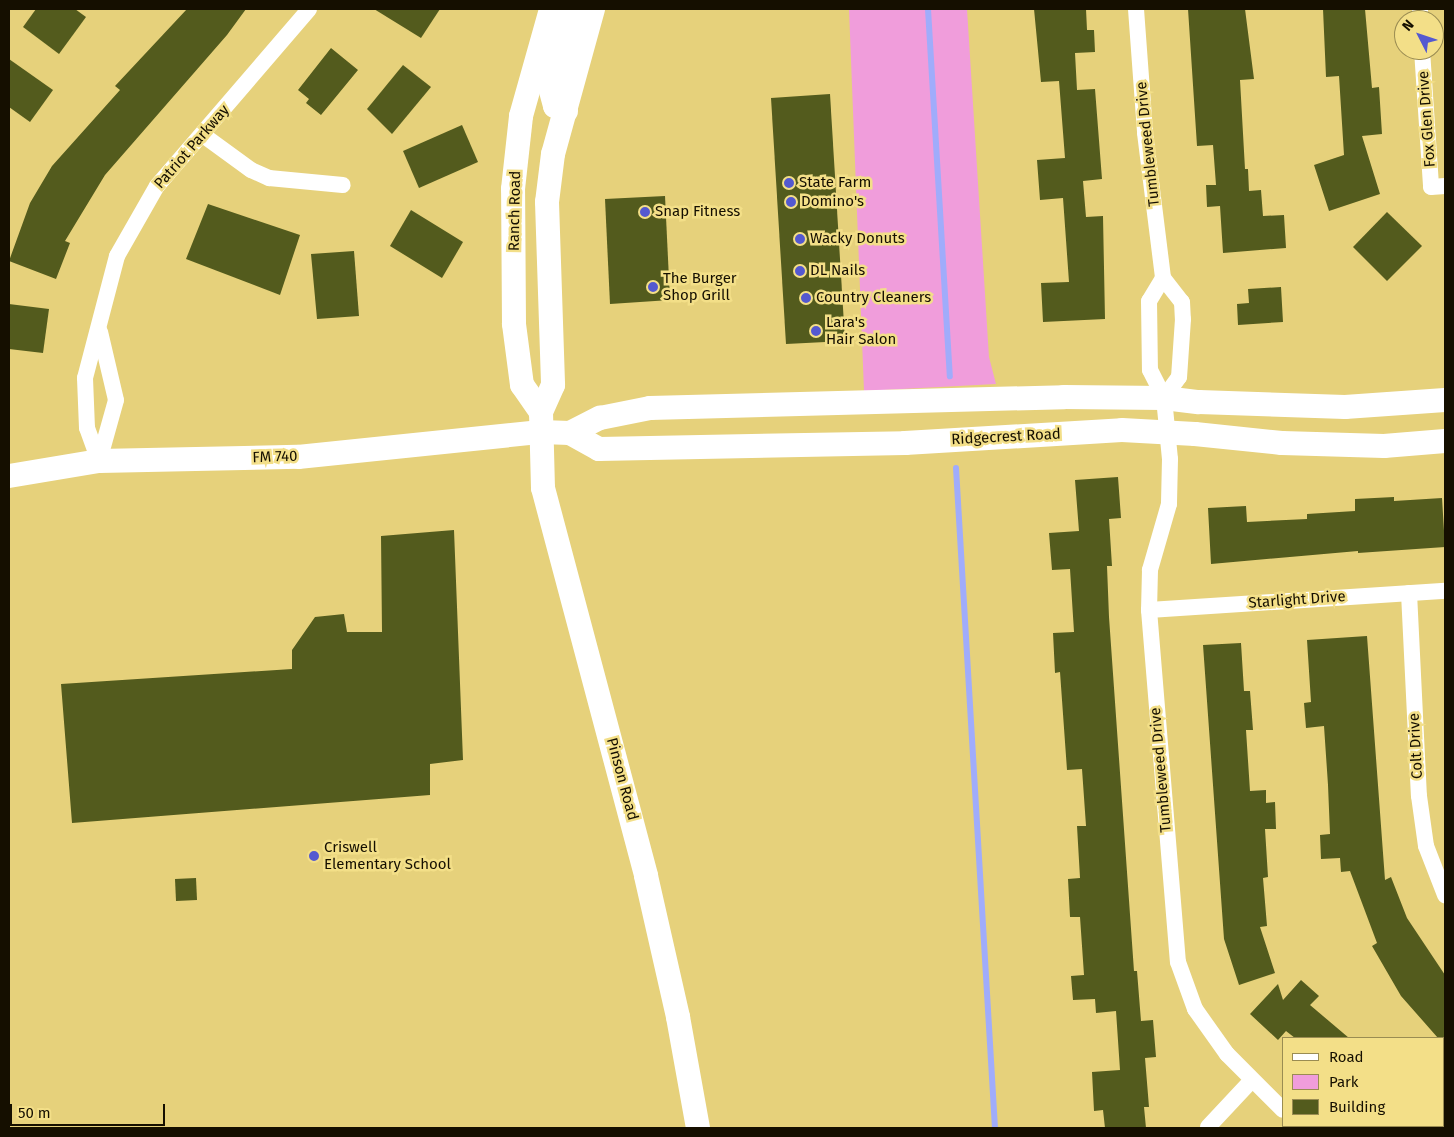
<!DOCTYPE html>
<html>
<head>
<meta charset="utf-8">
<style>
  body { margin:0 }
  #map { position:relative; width:1454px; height:1137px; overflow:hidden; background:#e6d17b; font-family:"Fira Sans",sans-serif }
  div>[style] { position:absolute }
  .green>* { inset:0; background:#f09ddb }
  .stream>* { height:6px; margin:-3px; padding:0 3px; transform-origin:3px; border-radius:3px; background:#a0acfb }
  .building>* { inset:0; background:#535b1d }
  .street>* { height:16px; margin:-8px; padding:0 8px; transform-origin:8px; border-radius:8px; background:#fff }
  .secondary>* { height:24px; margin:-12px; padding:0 12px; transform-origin:12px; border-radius:12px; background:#fff }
  .dots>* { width:14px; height:14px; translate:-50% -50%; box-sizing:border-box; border:2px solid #f3df88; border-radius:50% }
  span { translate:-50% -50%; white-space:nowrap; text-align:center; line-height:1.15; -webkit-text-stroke:5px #f3df88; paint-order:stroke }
  .street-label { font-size:15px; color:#150f00 }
  .poi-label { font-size:15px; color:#150f00 }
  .left { translate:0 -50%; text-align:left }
  .frame { position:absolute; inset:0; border:10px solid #150f00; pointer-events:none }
  .legend { position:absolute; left:1282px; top:1037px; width:162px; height:90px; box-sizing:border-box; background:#f3df88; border:1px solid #9a8c52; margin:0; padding:6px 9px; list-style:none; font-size:15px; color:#150f00 }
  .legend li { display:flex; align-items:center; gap:10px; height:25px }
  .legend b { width:25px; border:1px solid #9a8c52 }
  .north { position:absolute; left:1394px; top:10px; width:50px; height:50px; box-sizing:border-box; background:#f3df88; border:1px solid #9a8c52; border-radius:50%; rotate:311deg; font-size:14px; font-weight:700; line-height:20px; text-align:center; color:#150f00 }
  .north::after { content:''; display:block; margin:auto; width:18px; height:22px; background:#5459d0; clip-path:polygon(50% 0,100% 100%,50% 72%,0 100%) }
  .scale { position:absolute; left:10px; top:1104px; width:155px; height:22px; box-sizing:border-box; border:2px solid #150f00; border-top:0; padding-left:6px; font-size:15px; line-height:18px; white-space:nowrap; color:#150f00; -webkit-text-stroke:4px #f3df88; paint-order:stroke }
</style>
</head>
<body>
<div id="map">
  <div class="green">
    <i style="clip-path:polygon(849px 9px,967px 9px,989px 357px,996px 384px,864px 391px)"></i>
  </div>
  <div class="stream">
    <i style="left:928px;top:9px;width:368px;rotate:86.6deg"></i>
    <i style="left:956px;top:468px;width:661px;rotate:86.62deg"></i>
  </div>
  <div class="building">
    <i style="clip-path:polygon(36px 9px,75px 9px,86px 17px,59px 54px,23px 27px)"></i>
    <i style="clip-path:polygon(187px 9px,246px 9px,227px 35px,105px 175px,65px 241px,70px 243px,56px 279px,9px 261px,30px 203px,52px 166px,120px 90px,115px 86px)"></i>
    <i style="clip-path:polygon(374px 9px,440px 9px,421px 38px)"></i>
    <i style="clip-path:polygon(1034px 9px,1086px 9px,1087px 30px,1094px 30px,1095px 52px,1075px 53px,1077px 90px,1095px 89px,1102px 179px,1083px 181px,1086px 217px,1103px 216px,1105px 319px,1043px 322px,1041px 283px,1069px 282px,1063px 198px,1040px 200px,1037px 160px,1065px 158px,1059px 81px,1041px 82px)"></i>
    <i style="clip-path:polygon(1188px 9px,1245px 9px,1254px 79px,1240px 80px,1245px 169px,1248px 169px,1249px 191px,1261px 190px,1263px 216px,1284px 215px,1286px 248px,1223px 253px,1220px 206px,1207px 207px,1206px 185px,1216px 185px,1213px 145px,1197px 146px)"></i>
    <i style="clip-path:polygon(1323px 9px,1365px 9px,1372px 88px,1379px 87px,1382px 134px,1362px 136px,1380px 194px,1329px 211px,1314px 165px,1344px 155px,1339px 76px,1326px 77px)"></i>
    <i style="clip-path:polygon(331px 48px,358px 70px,321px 115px,306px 103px,309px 99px,298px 90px)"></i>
    <i style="clip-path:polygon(9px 59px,53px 90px,30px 122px,9px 107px)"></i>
    <i style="clip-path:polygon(403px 65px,431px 87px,392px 134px,367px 109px)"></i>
    <i style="clip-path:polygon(830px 94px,845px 341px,786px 344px,771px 98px)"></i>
    <i style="clip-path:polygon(462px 125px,478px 162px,419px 188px,403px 151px)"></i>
    <i style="clip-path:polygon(665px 196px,670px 300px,610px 304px,605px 199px)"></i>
    <i style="clip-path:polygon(208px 204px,300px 235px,280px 295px,186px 259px)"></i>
    <i style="clip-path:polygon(411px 210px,463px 242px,442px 278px,390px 246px)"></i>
    <i style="clip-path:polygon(1387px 212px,1422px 246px,1387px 281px,1353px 247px)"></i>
    <i style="clip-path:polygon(354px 251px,359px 316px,317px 319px,311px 254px)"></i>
    <i style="clip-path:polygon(1281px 287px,1283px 322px,1238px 325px,1237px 304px,1249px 303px,1248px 289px)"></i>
    <i style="clip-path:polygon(9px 304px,49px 309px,43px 353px,9px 349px)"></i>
    <i style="clip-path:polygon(1118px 477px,1121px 518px,1109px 519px,1112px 566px,1107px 566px,1109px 617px,1134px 971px,1137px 971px,1141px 1021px,1153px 1020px,1156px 1057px,1145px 1058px,1149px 1107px,1144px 1107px,1146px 1128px,1105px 1128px,1103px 1110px,1094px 1111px,1092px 1072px,1120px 1070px,1116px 1011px,1096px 1013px,1095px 999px,1073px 1000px,1071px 976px,1084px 975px,1080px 917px,1070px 917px,1068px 879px,1080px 878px,1077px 826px,1086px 826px,1082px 769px,1067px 770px,1060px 672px,1055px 673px,1053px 633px,1074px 632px,1070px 569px,1052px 570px,1049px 533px,1079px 531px,1075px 480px)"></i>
    <i style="clip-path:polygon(1394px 497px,1394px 501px,1442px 498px,1445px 547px,1358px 553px,1358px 551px,1211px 564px,1208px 508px,1246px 506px,1247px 522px,1307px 519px,1307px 514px,1355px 511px,1355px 499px)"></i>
    <i style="clip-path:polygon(454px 530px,463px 760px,430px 764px,430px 795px,72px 823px,61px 684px,292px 669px,292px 650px,315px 617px,344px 614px,347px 632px,382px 632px,381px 536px)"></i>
    <i style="clip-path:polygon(1367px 636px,1385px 880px,1391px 877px,1407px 918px,1445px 975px,1445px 1046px,1443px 1038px,1438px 1038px,1401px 996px,1372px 946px,1377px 943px,1350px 871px,1341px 872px,1340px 858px,1321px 859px,1320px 835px,1330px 834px,1328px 785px,1324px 726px,1306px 728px,1304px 703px,1311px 702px,1307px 640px)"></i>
    <i style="clip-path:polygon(1241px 643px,1244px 691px,1250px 691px,1253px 730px,1246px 730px,1250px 791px,1266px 790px,1266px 803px,1275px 802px,1276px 829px,1265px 829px,1268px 877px,1263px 878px,1267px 926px,1260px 927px,1275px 973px,1239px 985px,1224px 939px,1203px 645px)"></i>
    <i style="clip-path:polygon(196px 878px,197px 900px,176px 901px,175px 879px)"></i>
    <i style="clip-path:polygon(1301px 980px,1319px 996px,1310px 1005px,1349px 1038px,1295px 1038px,1286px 1031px,1278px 1040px,1250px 1014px,1278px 984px,1283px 1000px)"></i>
  </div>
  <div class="street">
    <i style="left:1136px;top:9px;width:124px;rotate:85.8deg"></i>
    <i style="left:1145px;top:133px;width:146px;rotate:82.9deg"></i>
    <i style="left:1163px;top:278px;width:31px;rotate:52deg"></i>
    <i style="left:1182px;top:302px;width:17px;rotate:87deg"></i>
    <i style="left:1183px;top:319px;width:58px;rotate:93.9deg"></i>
    <i style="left:1179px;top:377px;width:26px;rotate:126deg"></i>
    <i style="left:1420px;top:9px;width:11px;rotate:90deg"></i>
    <i style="left:1422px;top:50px;width:137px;rotate:86.2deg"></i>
    <i style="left:1431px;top:187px;width:14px;rotate:-4deg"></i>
    <i style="left:203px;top:135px;width:59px;rotate:36.1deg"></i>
    <i style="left:251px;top:170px;width:20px;rotate:24deg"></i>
    <i style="left:269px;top:178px;width:74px;rotate:5.4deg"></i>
    <i style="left:1163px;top:278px;width:27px;rotate:121deg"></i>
    <i style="left:1149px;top:301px;width:69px;rotate:89.2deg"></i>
    <i style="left:1150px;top:370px;width:31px;rotate:63deg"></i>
    <i style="left:1164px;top:398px;width:61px;rotate:84.4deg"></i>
    <i style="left:1170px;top:459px;width:45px;rotate:91.3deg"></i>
    <i style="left:1169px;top:504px;width:69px;rotate:106.1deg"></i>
    <i style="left:1150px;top:570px;width:40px;rotate:91.4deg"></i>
    <i style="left:1149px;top:610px;width:353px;rotate:85.3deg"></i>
    <i style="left:1178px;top:962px;width:50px;rotate:70.1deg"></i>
    <i style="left:1195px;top:1009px;width:55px;rotate:54.6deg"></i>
    <i style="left:1227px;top:1054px;width:79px;rotate:45deg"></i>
    <i style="left:99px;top:461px;width:35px;rotate:-110deg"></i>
    <i style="left:87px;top:428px;width:50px;rotate:-92.3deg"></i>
    <i style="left:85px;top:378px;width:126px;rotate:-75.3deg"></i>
    <i style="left:117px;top:256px;width:81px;rotate:-60.3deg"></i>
    <i style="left:157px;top:186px;width:233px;rotate:-49.3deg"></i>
    <i style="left:99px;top:461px;width:63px;rotate:-74.4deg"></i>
    <i style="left:116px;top:400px;width:70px;rotate:-103.2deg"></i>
    <i style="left:1409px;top:593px;width:203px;rotate:87.2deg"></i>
    <i style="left:1419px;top:796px;width:50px;rotate:82deg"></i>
    <i style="left:1426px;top:846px;width:53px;rotate:68.8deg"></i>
    <i style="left:1149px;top:610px;width:297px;rotate:-3.7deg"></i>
    <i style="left:1299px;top:1126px;width:4px;rotate:34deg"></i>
    <i style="left:1208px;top:1127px;width:64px;rotate:-46.9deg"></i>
  </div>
  <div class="secondary">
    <i style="left:593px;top:9px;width:150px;rotate:105.4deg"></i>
    <i style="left:553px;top:154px;width:48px;rotate:97.1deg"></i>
    <i style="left:547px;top:202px;width:183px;rotate:88.1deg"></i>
    <i style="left:553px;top:385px;width:30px;rotate:114deg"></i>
    <i style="left:541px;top:412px;width:76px;rotate:88.5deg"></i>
    <i style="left:543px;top:488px;width:401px;rotate:75.1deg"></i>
    <i style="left:646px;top:876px;width:145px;rotate:77.2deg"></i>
    <i style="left:678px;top:1017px;width:113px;rotate:79.8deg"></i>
    <i style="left:566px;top:111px;width:12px;rotate:-156deg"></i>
    <i style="left:555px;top:106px;width:24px;rotate:-105deg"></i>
    <i style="left:549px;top:83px;width:77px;rotate:-74.2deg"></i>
    <i style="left:541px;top:412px;width:33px;rotate:-125deg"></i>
    <i style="left:522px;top:385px;width:62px;rotate:-97.5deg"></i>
    <i style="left:514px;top:324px;width:135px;rotate:-90.4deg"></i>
    <i style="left:513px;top:189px;width:73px;rotate:-83.7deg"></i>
    <i style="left:521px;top:116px;width:111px;rotate:-74.3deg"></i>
    <i style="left:570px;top:433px;width:33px;rotate:29deg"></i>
    <i style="left:599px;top:449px;width:306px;rotate:-1.1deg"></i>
    <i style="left:905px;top:443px;width:217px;rotate:-3.4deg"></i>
    <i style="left:1122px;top:430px;width:73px;rotate:3.1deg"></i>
    <i style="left:1195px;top:434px;width:87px;rotate:5.9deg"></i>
    <i style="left:1282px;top:443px;width:102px;rotate:1.7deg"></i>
    <i style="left:1384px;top:446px;width:61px;rotate:-4.7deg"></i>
    <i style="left:9px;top:476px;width:91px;rotate:-9.5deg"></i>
    <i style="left:99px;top:461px;width:199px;rotate:-1.2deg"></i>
    <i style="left:298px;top:457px;width:244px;rotate:-5.9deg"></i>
    <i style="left:541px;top:432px;width:29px;rotate:2deg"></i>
    <i style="left:570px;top:433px;width:34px;rotate:-27deg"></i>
    <i style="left:600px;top:418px;width:51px;rotate:-11.3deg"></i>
    <i style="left:650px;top:408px;width:414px;rotate:-1.5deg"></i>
    <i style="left:1064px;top:397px;width:100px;rotate:0.6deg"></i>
    <i style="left:1164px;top:398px;width:35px;rotate:7deg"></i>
    <i style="left:1199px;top:402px;width:146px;rotate:2deg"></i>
    <i style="left:1345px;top:407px;width:100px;rotate:-4deg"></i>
  </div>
  <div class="dots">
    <i style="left:789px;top:183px;background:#5459d0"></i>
    <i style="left:791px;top:202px;background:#5459d0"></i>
    <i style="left:645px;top:212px;background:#5459d0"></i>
    <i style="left:800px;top:239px;background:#5459d0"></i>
    <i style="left:800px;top:271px;background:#5459d0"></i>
    <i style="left:653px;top:287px;background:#5459d0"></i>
    <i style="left:806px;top:298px;background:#5459d0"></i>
    <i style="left:816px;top:331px;background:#5459d0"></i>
    <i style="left:314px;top:856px;background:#5459d0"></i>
  </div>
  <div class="street-label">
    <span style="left:1427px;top:119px;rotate:-94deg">Fox Glen Drive</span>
    <span style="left:1148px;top:144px;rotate:-96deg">Tumbleweed Drive</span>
    <span style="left:192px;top:147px;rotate:-49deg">Patriot Parkway</span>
    <span style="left:515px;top:211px;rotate:-89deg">Ranch Road</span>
    <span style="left:1006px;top:437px;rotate:-3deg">Ridgecrest Road</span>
    <span style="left:275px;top:457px;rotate:-2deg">FM 740</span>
    <span style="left:1297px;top:600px;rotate:-4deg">Starlight Drive</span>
    <span style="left:1416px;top:746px;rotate:-93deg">Colt Drive</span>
    <span style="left:1161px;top:770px;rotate:-95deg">Tumbleweed Drive</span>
    <span style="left:622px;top:779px;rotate:75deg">Pinson Road</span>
  </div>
  <div class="poi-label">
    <span class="left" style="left:799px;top:183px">State Farm</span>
    <span class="left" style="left:801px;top:202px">Domino's</span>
    <span class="left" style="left:655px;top:212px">Snap Fitness</span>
    <span class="left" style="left:810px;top:239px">Wacky Donuts</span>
    <span class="left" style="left:810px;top:271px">DL Nails</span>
    <span class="left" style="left:663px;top:287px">The Burger<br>Shop Grill</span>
    <span class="left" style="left:816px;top:298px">Country Cleaners</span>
    <span class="left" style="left:826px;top:331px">Lara's<br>Hair Salon</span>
    <span class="left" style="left:324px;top:856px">Criswell<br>Elementary School</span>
  </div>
  <div class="frame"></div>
  <ul class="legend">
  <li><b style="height:6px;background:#fff"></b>Road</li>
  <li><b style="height:14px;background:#f09ddb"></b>Park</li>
  <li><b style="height:14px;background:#535b1d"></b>Building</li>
  </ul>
  <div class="north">N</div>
  <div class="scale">50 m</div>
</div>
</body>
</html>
